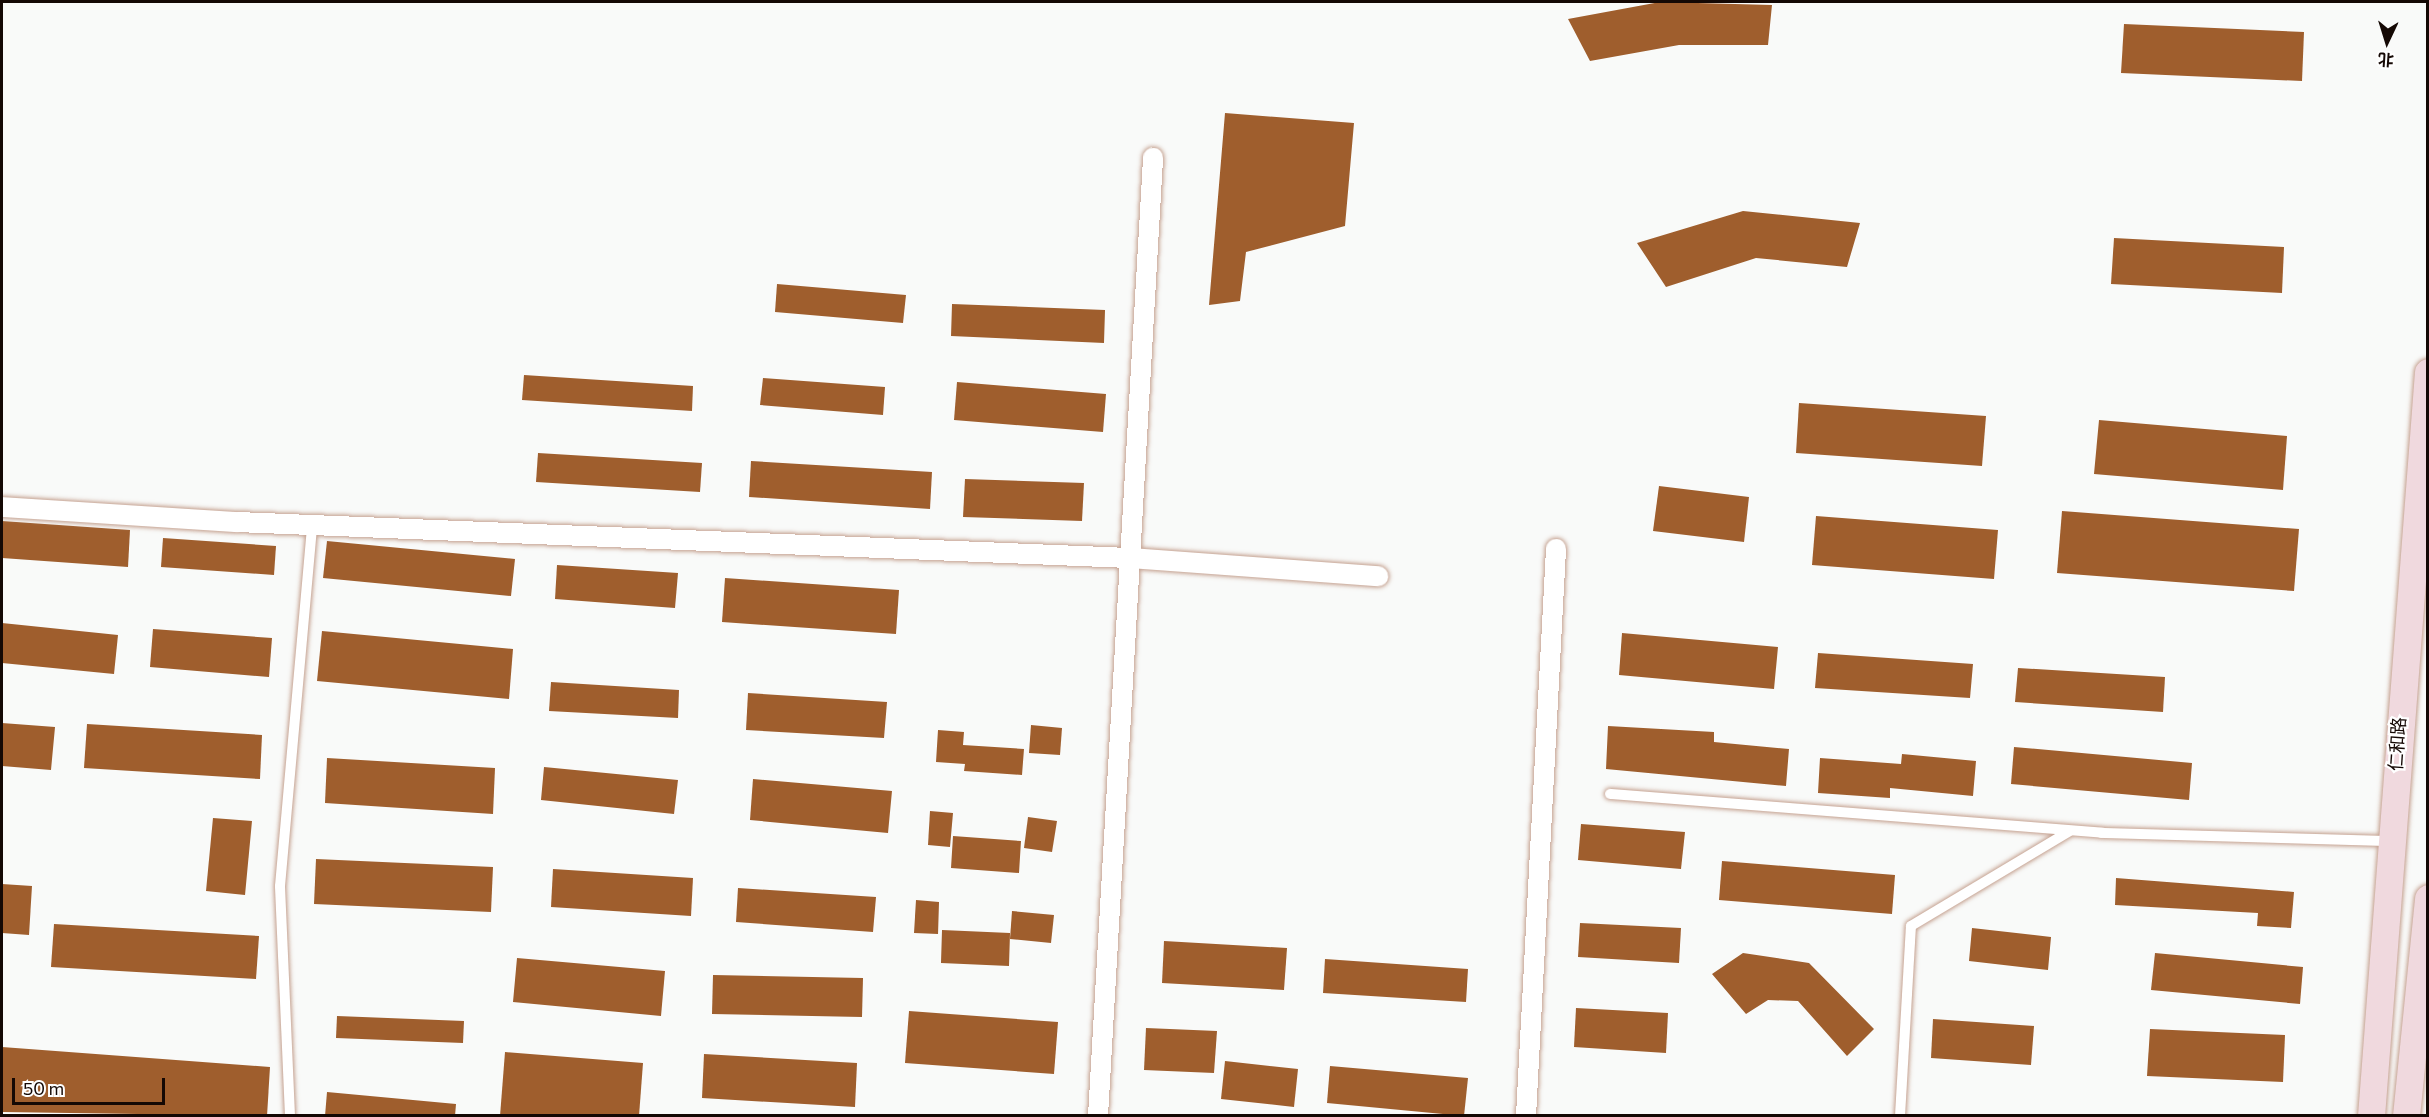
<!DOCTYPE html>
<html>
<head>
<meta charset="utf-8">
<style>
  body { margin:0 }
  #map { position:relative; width:2429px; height:1117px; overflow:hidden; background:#f9faf9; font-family:Commissioner,"Noto Sans SC",sans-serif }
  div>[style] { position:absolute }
  .building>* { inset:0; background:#9f5e2d }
  .roads { filter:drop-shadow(0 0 2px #c5a291) drop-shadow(0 0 2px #c5a291) }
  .service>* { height:10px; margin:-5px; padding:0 5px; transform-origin:5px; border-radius:5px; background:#fff }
  .minor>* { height:20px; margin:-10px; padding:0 10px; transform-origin:10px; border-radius:10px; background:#fff }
  .secondary>* { height:27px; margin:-13.5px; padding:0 13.5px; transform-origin:13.5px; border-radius:13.5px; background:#f0d9de }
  span { translate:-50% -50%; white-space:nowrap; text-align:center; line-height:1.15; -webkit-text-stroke:4.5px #fff; paint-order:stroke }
  .street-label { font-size:18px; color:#140804 }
  .frame { position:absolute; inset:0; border:3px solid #140804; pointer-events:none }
  .north { position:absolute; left:2357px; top:12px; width:60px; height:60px; -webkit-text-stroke:4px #fff; paint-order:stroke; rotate:184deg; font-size:16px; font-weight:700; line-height:24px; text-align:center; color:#140804 }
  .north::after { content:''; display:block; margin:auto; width:21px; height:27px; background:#140804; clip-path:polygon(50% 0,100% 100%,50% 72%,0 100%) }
  .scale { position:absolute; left:12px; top:1078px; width:153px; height:27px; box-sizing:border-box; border:3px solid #140804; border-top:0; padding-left:8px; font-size:18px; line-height:21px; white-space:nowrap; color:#140804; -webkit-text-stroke:4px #fff; paint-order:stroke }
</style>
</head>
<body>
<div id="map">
  <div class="building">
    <i style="clip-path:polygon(1660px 2px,1772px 5px,1768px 45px,1679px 45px,1590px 61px,1568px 19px)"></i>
    <i style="clip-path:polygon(2124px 24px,2304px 32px,2302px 81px,2121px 73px)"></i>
    <i style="clip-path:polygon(1225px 113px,1354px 123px,1345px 226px,1246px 252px,1240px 301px,1209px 305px)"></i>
    <i style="clip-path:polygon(1743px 211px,1860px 223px,1847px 267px,1756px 258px,1666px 287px,1637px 243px)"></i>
    <i style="clip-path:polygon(2114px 238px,2284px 247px,2282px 293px,2111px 284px)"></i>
    <i style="clip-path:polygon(777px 284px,906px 295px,903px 323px,775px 312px)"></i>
    <i style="clip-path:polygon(952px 304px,1105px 310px,1104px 343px,951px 336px)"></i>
    <i style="clip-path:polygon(524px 375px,693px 386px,692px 411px,522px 400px)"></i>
    <i style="clip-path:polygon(763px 378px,885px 387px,883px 415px,760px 405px)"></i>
    <i style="clip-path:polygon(957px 382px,1106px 394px,1103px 432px,954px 420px)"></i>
    <i style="clip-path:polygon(1799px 403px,1986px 416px,1982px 466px,1796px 453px)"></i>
    <i style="clip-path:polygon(2099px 420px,2287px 436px,2283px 490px,2094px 474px)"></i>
    <i style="clip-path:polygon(538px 453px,702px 463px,700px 492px,536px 482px)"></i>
    <i style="clip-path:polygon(751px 461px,932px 472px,930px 509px,749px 497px)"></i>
    <i style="clip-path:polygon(965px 479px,1084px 483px,1082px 521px,963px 517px)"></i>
    <i style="clip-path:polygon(1659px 486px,1749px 497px,1744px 542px,1653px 531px)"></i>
    <i style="clip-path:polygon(2062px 511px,2299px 529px,2294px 591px,2057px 573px)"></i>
    <i style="clip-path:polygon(1816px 516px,1998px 530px,1994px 579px,1812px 565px)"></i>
    <i style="clip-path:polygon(2px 521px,130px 530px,128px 567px,2px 558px)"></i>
    <i style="clip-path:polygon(163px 538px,276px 546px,274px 575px,161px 567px)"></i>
    <i style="clip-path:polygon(327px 541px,515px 559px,511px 596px,323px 578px)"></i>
    <i style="clip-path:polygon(557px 565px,678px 573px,675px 608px,555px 599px)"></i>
    <i style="clip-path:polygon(725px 578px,899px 590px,896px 634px,722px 622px)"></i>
    <i style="clip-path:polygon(2px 623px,118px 635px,114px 674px,2px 663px)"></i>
    <i style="clip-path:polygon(153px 629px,272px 638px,269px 677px,150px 667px)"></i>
    <i style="clip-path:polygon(322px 631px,513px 649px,509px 699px,317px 681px)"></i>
    <i style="clip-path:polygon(1622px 633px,1778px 647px,1774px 689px,1619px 675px)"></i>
    <i style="clip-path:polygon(1818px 653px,1973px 664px,1970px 698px,1815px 688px)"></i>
    <i style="clip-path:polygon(2018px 668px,2165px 677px,2163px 712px,2015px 702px)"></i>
    <i style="clip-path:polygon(551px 682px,679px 690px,678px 718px,549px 711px)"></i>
    <i style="clip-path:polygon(748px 693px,887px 702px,884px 738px,746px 730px)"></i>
    <i style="clip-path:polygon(2px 723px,55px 727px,51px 770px,2px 766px)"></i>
    <i style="clip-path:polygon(87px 724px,262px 735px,260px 779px,84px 768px)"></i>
    <i style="clip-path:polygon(1031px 725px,1062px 728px,1060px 755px,1029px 753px)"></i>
    <i style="clip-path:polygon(1608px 726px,1714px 732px,1714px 742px,1789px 749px,1786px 786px,1606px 769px)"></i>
    <i style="clip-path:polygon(938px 730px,964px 732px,963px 745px,1024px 749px,1022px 775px,964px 771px,965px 764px,936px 762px)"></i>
    <i style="clip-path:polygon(2014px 747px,2192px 763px,2189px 800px,2011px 784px)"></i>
    <i style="clip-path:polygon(1902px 754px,1976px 761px,1973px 796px,1890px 788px,1890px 798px,1818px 793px,1820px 758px,1901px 764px)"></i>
    <i style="clip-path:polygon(327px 758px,495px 768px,493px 814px,325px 803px)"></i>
    <i style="clip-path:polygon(544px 767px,678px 780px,674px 814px,541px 800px)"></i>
    <i style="clip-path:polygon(753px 779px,892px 791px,888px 833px,750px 820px)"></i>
    <i style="clip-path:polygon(930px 811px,953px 813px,950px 847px,928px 845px)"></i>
    <i style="clip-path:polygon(1028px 817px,1057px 821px,1052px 852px,1024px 848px)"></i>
    <i style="clip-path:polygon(213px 818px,252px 821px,245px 895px,206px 891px)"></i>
    <i style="clip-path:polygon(1581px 824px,1685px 832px,1681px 869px,1578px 860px)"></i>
    <i style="clip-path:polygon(953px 836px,1021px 841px,1019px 873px,951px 868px)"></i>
    <i style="clip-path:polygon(316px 859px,493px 867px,491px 912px,314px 904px)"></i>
    <i style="clip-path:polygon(1722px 861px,1895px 875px,1892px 914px,1719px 900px)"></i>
    <i style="clip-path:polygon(553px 869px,693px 878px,691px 916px,551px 907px)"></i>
    <i style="clip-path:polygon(2116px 878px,2294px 892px,2291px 928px,2257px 926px,2258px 913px,2115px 905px)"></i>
    <i style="clip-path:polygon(2px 884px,32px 886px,29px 935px,2px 933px)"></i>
    <i style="clip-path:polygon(738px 888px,876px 897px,873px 932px,736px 922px)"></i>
    <i style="clip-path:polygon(916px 900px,939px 902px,938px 934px,914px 933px)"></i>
    <i style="clip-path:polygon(1012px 911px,1054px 915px,1051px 943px,1010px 939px)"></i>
    <i style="clip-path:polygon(1580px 923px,1681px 928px,1679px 963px,1578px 957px)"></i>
    <i style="clip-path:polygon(54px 924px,259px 936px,256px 979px,51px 967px)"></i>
    <i style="clip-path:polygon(1972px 928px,2051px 937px,2048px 970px,1969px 961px)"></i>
    <i style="clip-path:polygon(942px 930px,1010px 933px,1009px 966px,941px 963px)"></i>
    <i style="clip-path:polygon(1164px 941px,1287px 948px,1284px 990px,1162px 983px)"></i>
    <i style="clip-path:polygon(1743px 953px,1809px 963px,1874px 1029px,1847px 1056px,1798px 1001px,1768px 1000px,1746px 1014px,1712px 974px)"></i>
    <i style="clip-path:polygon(2155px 953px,2303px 967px,2300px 1004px,2151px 990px)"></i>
    <i style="clip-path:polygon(517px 958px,665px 971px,661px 1016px,513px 1002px)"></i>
    <i style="clip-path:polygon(1325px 959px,1468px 969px,1466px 1002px,1323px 993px)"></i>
    <i style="clip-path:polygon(713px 975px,863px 978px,862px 1017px,712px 1014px)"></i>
    <i style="clip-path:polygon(1576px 1008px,1668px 1013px,1666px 1053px,1574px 1047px)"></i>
    <i style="clip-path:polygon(909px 1011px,1058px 1022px,1054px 1074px,905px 1063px)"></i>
    <i style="clip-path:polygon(337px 1016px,464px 1021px,463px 1043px,336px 1038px)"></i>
    <i style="clip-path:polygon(1933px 1019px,2034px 1026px,2031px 1065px,1931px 1058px)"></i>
    <i style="clip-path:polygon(1146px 1028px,1217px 1031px,1214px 1073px,1144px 1070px)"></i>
    <i style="clip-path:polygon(2150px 1029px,2285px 1035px,2283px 1082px,2147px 1076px)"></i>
    <i style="clip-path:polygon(2px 1047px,270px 1067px,267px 1116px,2px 1112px)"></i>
    <i style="clip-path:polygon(505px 1052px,643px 1063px,639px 1116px,500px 1116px)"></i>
    <i style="clip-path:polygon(704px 1054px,857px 1063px,855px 1107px,702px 1098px)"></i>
    <i style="clip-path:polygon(1225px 1061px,1298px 1069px,1294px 1107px,1221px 1099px)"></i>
    <i style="clip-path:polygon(1330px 1066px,1468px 1078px,1464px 1116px,1327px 1103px)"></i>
    <i style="clip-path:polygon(327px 1092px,456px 1104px,455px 1116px,325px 1116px)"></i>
  </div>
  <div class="roads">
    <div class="service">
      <i style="left:1610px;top:794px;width:493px;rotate:4.5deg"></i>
      <i style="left:2101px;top:833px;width:289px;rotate:1.6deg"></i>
      <i style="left:290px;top:1116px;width:230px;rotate:-92.5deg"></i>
      <i style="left:280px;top:886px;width:362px;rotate:-84.9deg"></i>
      <i style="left:1900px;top:1116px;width:190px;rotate:-86.7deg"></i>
      <i style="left:1911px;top:926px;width:185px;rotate:-30.9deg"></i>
    </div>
    <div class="minor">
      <i style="left:2px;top:507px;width:235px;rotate:3.7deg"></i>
      <i style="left:237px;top:522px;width:894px;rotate:2.31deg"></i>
      <i style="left:1130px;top:558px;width:249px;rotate:4.2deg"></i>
      <i style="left:1098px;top:1116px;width:960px;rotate:-86.71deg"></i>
      <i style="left:1526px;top:1116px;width:568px;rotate:-86.97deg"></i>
    </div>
    <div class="secondary">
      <i style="left:2371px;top:1116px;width:746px;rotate:-85.62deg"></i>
      <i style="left:2406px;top:1116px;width:219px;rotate:-84.2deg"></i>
    </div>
  </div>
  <div class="street-label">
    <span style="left:2397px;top:744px;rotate:-86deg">仁和路</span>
  </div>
  <div class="frame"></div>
  <div class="north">北</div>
  <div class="scale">50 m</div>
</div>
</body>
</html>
